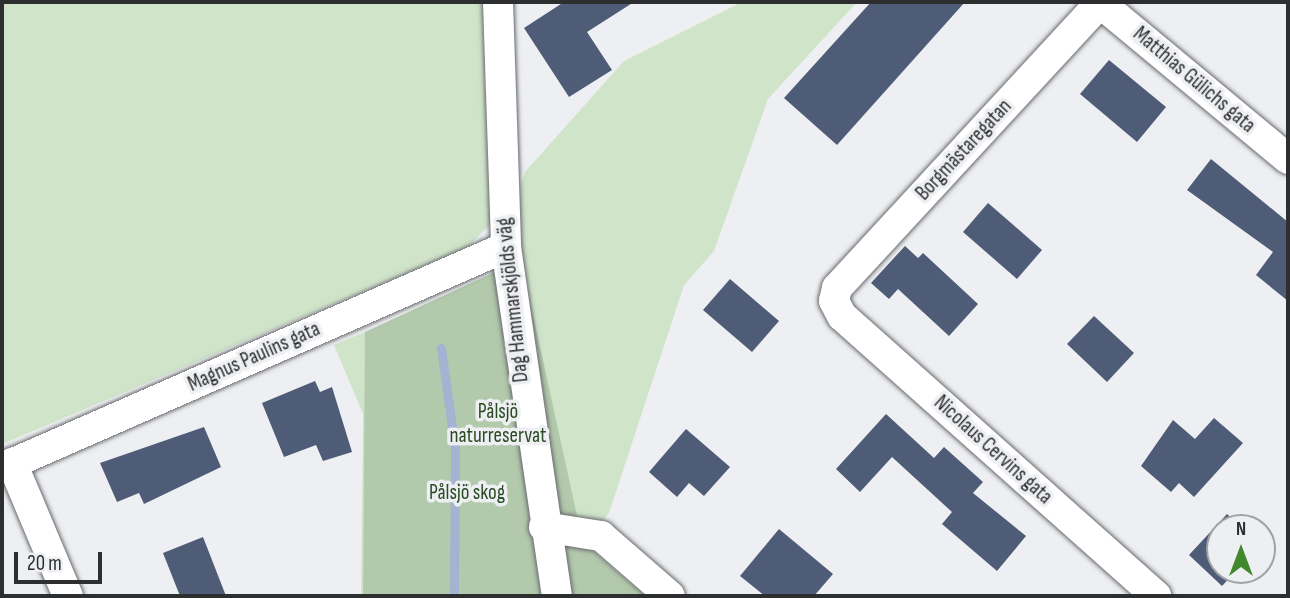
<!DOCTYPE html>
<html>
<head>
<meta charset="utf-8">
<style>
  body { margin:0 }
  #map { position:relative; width:1290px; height:598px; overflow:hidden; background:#edeff2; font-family:"Sofia Sans Condensed",sans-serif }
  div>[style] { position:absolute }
  .green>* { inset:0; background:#d0e4ca }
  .forest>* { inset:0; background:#b2c9ac }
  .stream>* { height:9px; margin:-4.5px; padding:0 4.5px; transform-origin:4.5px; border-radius:4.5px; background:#a4b3d1 }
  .building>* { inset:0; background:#4f5c77 }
  .roads { filter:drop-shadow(0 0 2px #696a6d) drop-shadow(0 0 2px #696a6d) }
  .street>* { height:30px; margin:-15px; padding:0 15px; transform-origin:15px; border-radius:15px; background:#fff }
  span { translate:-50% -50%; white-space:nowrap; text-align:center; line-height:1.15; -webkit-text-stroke:7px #edeff2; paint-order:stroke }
  .street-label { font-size:21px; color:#2d2e2f }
  .park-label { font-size:21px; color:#2b4b22 }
  .frame { position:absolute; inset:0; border:4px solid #2d2e2f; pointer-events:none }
  .north { position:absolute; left:1206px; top:514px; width:70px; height:70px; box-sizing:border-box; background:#edeff2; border:2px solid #a0a2a4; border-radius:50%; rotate:0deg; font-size:19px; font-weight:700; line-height:28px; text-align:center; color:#2d2e2f }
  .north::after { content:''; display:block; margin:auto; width:24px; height:32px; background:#41872c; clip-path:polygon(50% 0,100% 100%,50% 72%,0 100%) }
  .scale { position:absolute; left:14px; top:552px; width:88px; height:32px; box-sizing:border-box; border:4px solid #2d2e2f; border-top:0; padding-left:9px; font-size:21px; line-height:24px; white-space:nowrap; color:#2d2e2f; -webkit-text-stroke:5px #edeff2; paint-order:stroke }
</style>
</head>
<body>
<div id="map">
  <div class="green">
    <i style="clip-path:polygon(2px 2px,503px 2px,483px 33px,494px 220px,468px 247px,2px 444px)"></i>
    <i style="clip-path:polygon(742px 2px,857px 2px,768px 99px,714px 251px,684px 285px,609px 513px,600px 524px,657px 596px,361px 596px,363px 414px,334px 345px,493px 279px,525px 172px,624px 61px)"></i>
  </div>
  <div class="forest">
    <i style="clip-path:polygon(521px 260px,583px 543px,645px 596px,363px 596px,365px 332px)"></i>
  </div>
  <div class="stream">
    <i style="left:441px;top:348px;width:102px;rotate:82.1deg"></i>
    <i style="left:455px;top:449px;width:147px;rotate:90.4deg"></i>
  </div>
  <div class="building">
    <i style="clip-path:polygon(564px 2px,634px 2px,587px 32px,612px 70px,569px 97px,524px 28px)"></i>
    <i style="clip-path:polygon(871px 2px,965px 2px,837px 145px,784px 98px)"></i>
    <i style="clip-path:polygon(1109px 60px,1166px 107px,1137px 142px,1080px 94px)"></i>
    <i style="clip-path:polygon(1211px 159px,1288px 222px,1288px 301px,1256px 275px,1273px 252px,1187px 190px)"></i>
    <i style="clip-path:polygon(988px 203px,1042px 250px,1017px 279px,963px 232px)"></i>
    <i style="clip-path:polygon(905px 246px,918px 258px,923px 253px,978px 304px,949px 336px,898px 289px,889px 299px,871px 283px)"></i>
    <i style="clip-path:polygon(730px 279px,779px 321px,752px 352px,703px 310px)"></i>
    <i style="clip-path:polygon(1094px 316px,1134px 353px,1107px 382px,1067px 344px)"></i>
    <i style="clip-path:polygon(315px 381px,320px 392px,332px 387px,352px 452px,323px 461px,316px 445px,284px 457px,262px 403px)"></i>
    <i style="clip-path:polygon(886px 414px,934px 458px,944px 447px,983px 482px,973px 493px,1026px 536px,997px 571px,942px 524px,952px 512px,892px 457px,860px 492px,836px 469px)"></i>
    <i style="clip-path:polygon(1214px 418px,1243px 443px,1194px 497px,1179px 483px,1171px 492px,1141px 466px,1173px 420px,1195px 439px)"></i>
    <i style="clip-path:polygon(204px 427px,221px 467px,144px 504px,139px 493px,117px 502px,100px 463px)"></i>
    <i style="clip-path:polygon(686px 429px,730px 467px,704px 496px,689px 483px,677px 497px,649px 472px)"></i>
    <i style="clip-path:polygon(1227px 514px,1242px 528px,1220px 528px,1220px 570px,1237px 570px,1222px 586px,1189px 555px)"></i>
    <i style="clip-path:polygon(779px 529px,833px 574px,814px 596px,765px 596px,740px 576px)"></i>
    <i style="clip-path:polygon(203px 537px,226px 596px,180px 596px,163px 553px)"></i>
  </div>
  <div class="roads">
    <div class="street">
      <i style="left:498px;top:2px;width:245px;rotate:88.1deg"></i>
      <i style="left:506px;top:247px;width:353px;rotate:81.7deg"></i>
      <i style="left:1099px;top:2px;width:246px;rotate:39.7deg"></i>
      <i style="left:1100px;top:3px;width:388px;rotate:132.7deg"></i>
      <i style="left:837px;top:288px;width:13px;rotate:103deg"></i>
      <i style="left:834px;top:301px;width:17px;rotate:62deg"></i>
      <i style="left:842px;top:316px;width:421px;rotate:41.7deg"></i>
      <i style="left:12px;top:463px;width:144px;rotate:67.2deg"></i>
      <i style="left:2px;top:468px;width:550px;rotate:-23.68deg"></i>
      <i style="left:544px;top:527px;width:58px;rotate:9deg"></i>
      <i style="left:601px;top:536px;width:91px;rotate:41deg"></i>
    </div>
  </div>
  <div class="street-label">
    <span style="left:1194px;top:80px;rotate:40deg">Matthias Gülichs gata</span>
    <span style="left:964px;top:150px;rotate:-47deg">Borgmästaregatan</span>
    <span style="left:513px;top:300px;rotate:-96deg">Dag Hammarskjölds väg</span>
    <span style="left:254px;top:357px;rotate:-24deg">Magnus Paulins gata</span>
    <span style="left:993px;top:450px;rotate:42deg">Nicolaus Cervins gata</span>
  </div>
  <div class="park-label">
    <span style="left:498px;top:424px">Pålsjö<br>naturreservat</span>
    <span style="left:467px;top:493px">Pålsjö skog</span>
  </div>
  <div class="frame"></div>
  <div class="north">N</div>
  <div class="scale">20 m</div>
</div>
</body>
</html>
